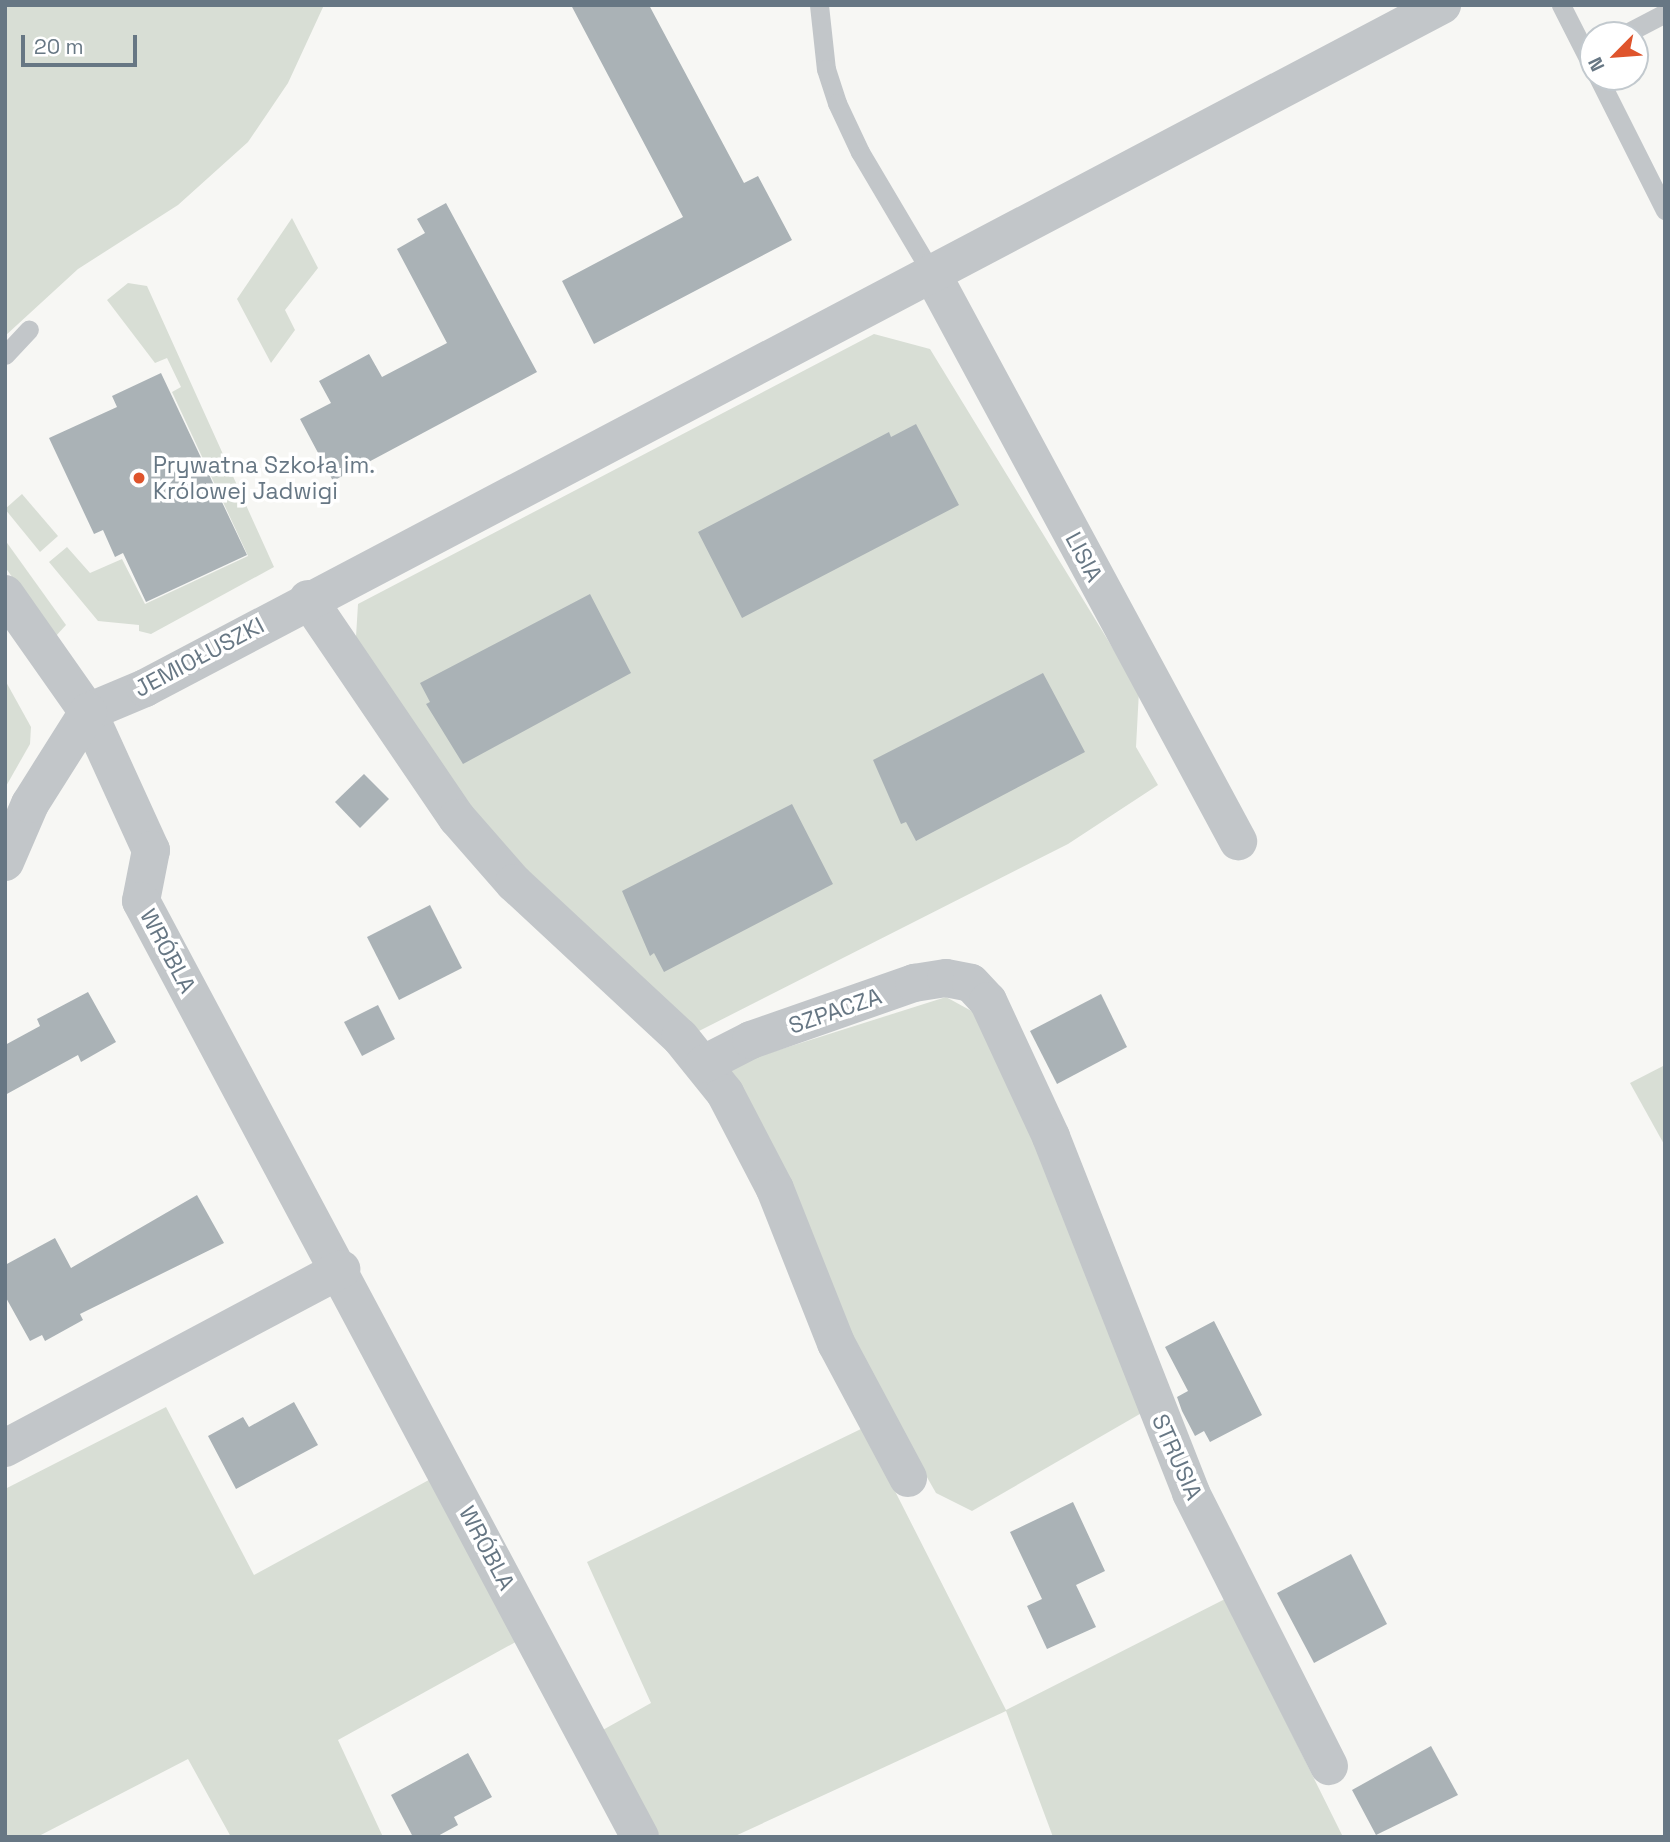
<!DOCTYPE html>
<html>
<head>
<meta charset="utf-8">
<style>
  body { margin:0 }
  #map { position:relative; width:1670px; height:1842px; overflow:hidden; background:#f7f7f4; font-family:"Space Grotesk",sans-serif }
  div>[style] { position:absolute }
  .green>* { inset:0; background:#d8ded5 }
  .building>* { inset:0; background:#aab2b6 }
  .lane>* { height:19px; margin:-9.5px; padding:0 9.5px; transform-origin:9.5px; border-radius:9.5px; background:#c2c6c9 }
  .street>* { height:38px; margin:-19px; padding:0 19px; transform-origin:19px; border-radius:19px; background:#c2c6c9 }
  .dots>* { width:19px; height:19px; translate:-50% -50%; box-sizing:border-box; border:4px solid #fff; border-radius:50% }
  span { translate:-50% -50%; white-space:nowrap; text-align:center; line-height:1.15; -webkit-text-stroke:7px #fff; paint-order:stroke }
  .poi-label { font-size:23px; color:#677784 }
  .left { translate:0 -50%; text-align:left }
  .street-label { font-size:23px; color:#677784 }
  .frame { position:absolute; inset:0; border:7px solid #677784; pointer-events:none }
  .north { position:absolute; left:1579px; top:21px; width:70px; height:70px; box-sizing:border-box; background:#fff; border:2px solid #c2c9ce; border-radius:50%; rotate:245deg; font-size:19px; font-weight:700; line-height:28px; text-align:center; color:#677784 }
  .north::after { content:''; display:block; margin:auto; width:24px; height:32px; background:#df542c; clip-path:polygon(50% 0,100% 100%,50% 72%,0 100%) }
  .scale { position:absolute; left:21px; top:35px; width:116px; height:32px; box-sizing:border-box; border:4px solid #677784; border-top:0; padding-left:9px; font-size:21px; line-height:24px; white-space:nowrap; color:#677784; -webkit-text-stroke:5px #fff; paint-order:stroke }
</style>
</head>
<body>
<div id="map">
  <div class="green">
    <i style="clip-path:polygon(5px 5px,324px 5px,288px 83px,248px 142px,178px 205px,78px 269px,5px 336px)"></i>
    <i style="clip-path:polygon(292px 218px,318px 268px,285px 310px,295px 330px,271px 363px,237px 299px)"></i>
    <i style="clip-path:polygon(128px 283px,147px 286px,274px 567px,151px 634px,139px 631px,139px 625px,98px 621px,49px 562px,67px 547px,90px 573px,122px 559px,145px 604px,248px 556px,172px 392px,181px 387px,167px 358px,155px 363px,107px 300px)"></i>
    <i style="clip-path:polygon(874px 334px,930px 349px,1139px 691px,1136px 747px,1158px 785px,1068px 844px,699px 1031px,492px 837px,355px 653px,358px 604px)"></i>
    <i style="clip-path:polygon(22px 494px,58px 536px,40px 552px,5px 509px)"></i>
    <i style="clip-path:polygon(5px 540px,66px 625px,55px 637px,5px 567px)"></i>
    <i style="clip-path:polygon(5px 680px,31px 727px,30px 744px,5px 788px)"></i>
    <i style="clip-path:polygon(946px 997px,977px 1014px,1008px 1065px,1145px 1411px,972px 1511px,936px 1493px,851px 1344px,725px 1067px)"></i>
    <i style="clip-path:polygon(1665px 1065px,1665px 1146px,1630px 1083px)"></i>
    <i style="clip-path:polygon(166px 1407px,254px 1575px,438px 1475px,521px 1639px,338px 1740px,383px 1837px,231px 1837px,188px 1759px,37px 1837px,5px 1837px,5px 1489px)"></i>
    <i style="clip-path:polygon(863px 1428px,1006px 1710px,1225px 1599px,1343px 1837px,1053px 1837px,1006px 1711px,733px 1837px,660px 1837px,601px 1731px,651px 1703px,587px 1562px)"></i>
  </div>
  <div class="building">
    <i style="clip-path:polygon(571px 5px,649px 5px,744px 183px,758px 176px,792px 240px,594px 344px,562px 281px,683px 217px)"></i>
    <i style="clip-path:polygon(446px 203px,537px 372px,333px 481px,300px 419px,331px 403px,319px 381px,369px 354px,382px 377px,447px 343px,397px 249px,425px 233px,417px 219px)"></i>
    <i style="clip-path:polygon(161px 373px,247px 555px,146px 602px,123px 553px,115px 557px,103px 530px,94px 534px,49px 438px,117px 407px,112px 396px)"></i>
    <i style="clip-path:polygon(916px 424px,959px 505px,742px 618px,698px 532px,889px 432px,891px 437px)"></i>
    <i style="clip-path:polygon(590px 594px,631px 673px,463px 764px,426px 704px,430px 702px,420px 683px)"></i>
    <i style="clip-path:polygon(1043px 673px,1085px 752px,916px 841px,906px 822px,901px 824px,873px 760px)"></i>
    <i style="clip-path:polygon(364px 774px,389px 799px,360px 828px,335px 802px)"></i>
    <i style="clip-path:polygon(792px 804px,833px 884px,664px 972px,654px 953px,650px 956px,622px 891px)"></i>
    <i style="clip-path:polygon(430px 905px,462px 968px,399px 1000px,367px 937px)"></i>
    <i style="clip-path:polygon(88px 992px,116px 1042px,81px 1062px,78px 1055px,5px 1095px,5px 1045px,40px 1026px,37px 1019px)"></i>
    <i style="clip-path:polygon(1101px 994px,1127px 1047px,1057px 1084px,1030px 1031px)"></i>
    <i style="clip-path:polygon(378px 1005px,395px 1039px,362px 1056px,344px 1022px)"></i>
    <i style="clip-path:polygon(197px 1195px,224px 1243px,80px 1314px,83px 1320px,45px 1341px,42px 1335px,30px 1341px,5px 1296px,5px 1265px,55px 1238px,71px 1268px)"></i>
    <i style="clip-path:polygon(1214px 1321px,1262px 1415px,1210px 1442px,1204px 1431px,1195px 1436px,1182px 1411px,1177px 1397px,1188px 1391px,1165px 1347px)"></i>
    <i style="clip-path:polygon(294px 1402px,318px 1445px,236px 1489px,208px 1436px,243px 1417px,249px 1427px)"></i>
    <i style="clip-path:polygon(1073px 1502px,1105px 1571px,1076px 1585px,1096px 1627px,1047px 1649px,1027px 1606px,1042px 1599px,1010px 1532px)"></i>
    <i style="clip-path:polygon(1351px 1554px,1387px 1624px,1314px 1663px,1277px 1593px)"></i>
    <i style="clip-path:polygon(1431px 1746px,1458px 1795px,1376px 1835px,1352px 1790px)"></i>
    <i style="clip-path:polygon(468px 1753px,492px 1797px,454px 1817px,458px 1825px,436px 1837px,413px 1837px,391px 1795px)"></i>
  </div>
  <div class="lane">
    <i style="left:819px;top:5px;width:64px;rotate:83.8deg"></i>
    <i style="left:826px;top:69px;width:36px;rotate:72deg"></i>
    <i style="left:837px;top:103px;width:54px;rotate:64.9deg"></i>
    <i style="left:860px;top:152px;width:139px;rotate:59.4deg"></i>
    <i style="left:1561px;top:5px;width:71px;rotate:63.1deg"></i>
    <i style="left:1623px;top:35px;width:47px;rotate:-27.6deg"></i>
    <i style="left:1598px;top:77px;width:149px;rotate:63.3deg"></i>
    <i style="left:5px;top:355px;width:35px;rotate:-47deg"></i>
  </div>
  <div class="street">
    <i style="left:931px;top:272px;width:647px;rotate:61.65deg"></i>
    <i style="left:5px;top:594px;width:144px;rotate:54.9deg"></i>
    <i style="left:88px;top:712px;width:152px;rotate:65.5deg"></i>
    <i style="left:151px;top:850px;width:52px;rotate:101.1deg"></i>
    <i style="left:141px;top:901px;width:1061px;rotate:61.94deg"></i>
    <i style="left:308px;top:599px;width:265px;rotate:55.8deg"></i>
    <i style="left:457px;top:818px;width:86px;rotate:48.8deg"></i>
    <i style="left:514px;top:883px;width:226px;rotate:42.9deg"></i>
    <i style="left:680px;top:1037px;width:72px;rotate:51.2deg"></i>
    <i style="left:725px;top:1093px;width:108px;rotate:62.5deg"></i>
    <i style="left:775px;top:1189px;width:166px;rotate:68.4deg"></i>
    <i style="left:836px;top:1343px;width:153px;rotate:61.9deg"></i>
    <i style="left:88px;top:712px;width:62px;rotate:-22.8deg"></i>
    <i style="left:145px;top:688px;width:1466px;rotate:-27.77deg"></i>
    <i style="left:5px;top:862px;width:63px;rotate:-66.7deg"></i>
    <i style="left:30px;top:804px;width:109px;rotate:-57.8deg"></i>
    <i style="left:704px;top:1064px;width:53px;rotate:-27.1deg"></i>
    <i style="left:751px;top:1040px;width:173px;rotate:-19.3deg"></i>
    <i style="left:914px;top:983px;width:32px;rotate:-9deg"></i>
    <i style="left:946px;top:978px;width:25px;rotate:11deg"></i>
    <i style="left:971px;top:983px;width:25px;rotate:47deg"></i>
    <i style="left:988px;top:1001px;width:150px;rotate:65.1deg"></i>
    <i style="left:1051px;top:1137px;width:383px;rotate:68.5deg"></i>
    <i style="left:1191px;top:1493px;width:306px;rotate:63.2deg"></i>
    <i style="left:5px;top:1448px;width:381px;rotate:-28deg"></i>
  </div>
  <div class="dots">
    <i style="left:139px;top:478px;background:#df542c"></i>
  </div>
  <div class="poi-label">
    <span class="left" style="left:153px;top:478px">Prywatna Szkoła im.<br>Królowej Jadwigi</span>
  </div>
  <div class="street-label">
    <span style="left:1084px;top:557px;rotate:62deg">LISIA</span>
    <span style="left:199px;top:657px;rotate:-28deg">JEMIOŁUSZKI</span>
    <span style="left:168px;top:951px;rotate:62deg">WRÓBLA</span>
    <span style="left:835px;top:1011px;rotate:-19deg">SZPACZA</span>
    <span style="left:1177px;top:1457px;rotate:66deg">STRUSIA</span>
    <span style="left:487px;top:1548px;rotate:62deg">WRÓBLA</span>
  </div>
  <div class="frame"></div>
  <div class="north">N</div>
  <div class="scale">20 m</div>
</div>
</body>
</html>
